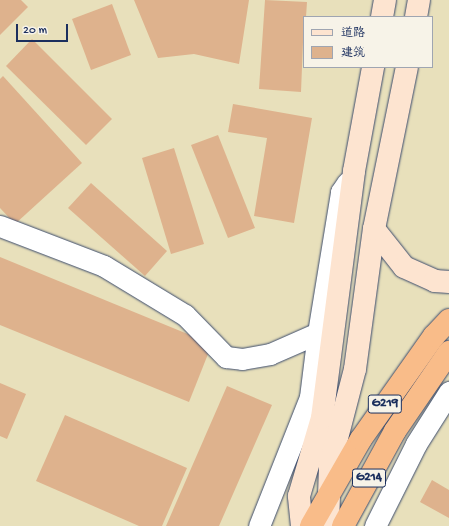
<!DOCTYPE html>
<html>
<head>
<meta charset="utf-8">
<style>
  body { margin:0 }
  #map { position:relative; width:449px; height:526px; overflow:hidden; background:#e8e0bb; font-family:"Gochi Hand","LXGW WenKai TC",sans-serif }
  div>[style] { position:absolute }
  .building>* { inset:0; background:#deb28d }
  .roads { filter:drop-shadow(0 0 1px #3a4a6c) drop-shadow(0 0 1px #3a4a6c) }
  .street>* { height:21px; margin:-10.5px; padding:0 10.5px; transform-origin:10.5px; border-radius:10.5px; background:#fff }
  .secondary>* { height:22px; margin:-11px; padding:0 11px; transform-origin:11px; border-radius:11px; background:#fde4d0 }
  .highway>* { height:22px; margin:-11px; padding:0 11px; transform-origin:11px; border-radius:11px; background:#f9bc89 }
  span { translate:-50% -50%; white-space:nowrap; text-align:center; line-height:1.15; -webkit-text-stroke:3px #f7f3e8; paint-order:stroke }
  .shield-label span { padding:1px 3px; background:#f7f3e8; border:1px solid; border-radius:3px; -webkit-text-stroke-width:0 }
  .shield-label { font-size:13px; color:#1b2f5e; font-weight:700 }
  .legend { position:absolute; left:303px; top:16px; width:130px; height:52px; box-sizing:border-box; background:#f7f3e8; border:1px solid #9fa5b1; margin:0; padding:5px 7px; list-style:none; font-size:12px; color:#1b2f5e }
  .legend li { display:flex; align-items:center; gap:8px; height:20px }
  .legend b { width:20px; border:1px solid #9fa5b1 }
  .scale { position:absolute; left:16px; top:24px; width:52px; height:18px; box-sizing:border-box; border:2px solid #1b2f5e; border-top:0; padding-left:5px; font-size:12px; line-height:14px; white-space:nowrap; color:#1b2f5e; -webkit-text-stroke:3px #f7f3e8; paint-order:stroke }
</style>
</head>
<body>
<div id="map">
  <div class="building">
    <i style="clip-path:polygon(0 0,21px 0,28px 7px,0 35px)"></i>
    <i style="clip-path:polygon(134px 0,249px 0,239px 64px,194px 54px,158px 58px)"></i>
    <i style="clip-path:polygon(265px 0,307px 2px,306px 17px,304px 17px,301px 92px,259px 89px)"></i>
    <i style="clip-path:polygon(112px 4px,131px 55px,91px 70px,72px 19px)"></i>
    <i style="clip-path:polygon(32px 39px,112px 119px,86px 145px,6px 66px)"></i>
    <i style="clip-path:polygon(3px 76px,82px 163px,15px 224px,0 208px,0 79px)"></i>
    <i style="clip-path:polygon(233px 104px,312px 118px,294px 223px,254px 216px,267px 138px,228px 132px)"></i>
    <i style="clip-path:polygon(218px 135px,255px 228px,228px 238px,191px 145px)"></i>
    <i style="clip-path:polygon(174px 148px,204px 244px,171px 254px,142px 158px)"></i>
    <i style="clip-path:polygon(91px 183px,167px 251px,145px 276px,68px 208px)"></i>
    <i style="clip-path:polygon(0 257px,212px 344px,189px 402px,0 325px)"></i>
    <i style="clip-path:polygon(0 383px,26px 394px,7px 439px,0 436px)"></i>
    <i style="clip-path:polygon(227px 386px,272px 405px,219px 526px,166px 526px)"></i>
    <i style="clip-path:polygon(65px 415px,187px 468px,162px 526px,139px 526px,36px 481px)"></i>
    <i style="clip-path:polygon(432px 480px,449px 490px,449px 518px,420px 502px)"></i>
  </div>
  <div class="roads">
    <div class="street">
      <i style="left:0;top:226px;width:111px;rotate:21deg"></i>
      <i style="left:104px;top:266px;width:95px;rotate:31.2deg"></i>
      <i style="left:185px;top:315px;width:59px;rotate:45.7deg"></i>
      <i style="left:226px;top:357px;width:16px;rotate:7deg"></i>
      <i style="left:242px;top:359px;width:28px;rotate:-10deg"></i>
      <i style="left:270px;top:354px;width:52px;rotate:-23.6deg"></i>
      <i style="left:259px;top:526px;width:139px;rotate:-68.4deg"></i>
      <i style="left:310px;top:397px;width:64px;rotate:-82.9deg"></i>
      <i style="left:318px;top:333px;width:143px;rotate:-80.7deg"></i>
      <i style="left:341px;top:192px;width:11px;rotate:-56deg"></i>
      <i style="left:375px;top:526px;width:92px;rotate:-63.4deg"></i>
      <i style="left:416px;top:444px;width:62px;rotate:-57.6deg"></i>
    </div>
    <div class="secondary">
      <i style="left:382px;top:17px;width:17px;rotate:-80deg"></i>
      <i style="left:416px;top:17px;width:17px;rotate:-80deg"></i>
      <i style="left:374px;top:229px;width:48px;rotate:51.7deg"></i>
      <i style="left:404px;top:267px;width:34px;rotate:24deg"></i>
      <i style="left:435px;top:281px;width:14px;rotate:4deg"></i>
      <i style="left:302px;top:526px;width:30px;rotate:-96deg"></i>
      <i style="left:299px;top:496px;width:81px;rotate:-73.6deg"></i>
      <i style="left:322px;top:418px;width:249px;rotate:-82.6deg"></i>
      <i style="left:354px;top:171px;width:106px;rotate:-79.6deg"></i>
      <i style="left:328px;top:526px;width:61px;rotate:-88.1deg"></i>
      <i style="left:330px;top:465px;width:99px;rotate:-75.4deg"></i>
      <i style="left:355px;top:369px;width:141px;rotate:-82.3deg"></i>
      <i style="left:374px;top:229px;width:165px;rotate:-78.5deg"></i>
    </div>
    <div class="highway">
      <i style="left:311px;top:526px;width:100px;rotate:-60.1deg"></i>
      <i style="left:361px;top:439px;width:126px;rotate:-54.7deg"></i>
      <i style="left:434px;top:336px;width:22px;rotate:-47deg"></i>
      <i style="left:343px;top:526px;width:108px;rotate:-61.3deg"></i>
      <i style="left:395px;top:431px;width:96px;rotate:-55.6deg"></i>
    </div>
  </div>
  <div class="shield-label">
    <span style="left:385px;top:404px">G219</span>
    <span style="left:369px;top:478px">G214</span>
  </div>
  <ul class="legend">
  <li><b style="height:5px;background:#fde4d0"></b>道路</li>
  <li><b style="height:11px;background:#deb28d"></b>建筑</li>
  </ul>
  <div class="scale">20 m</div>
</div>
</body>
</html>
